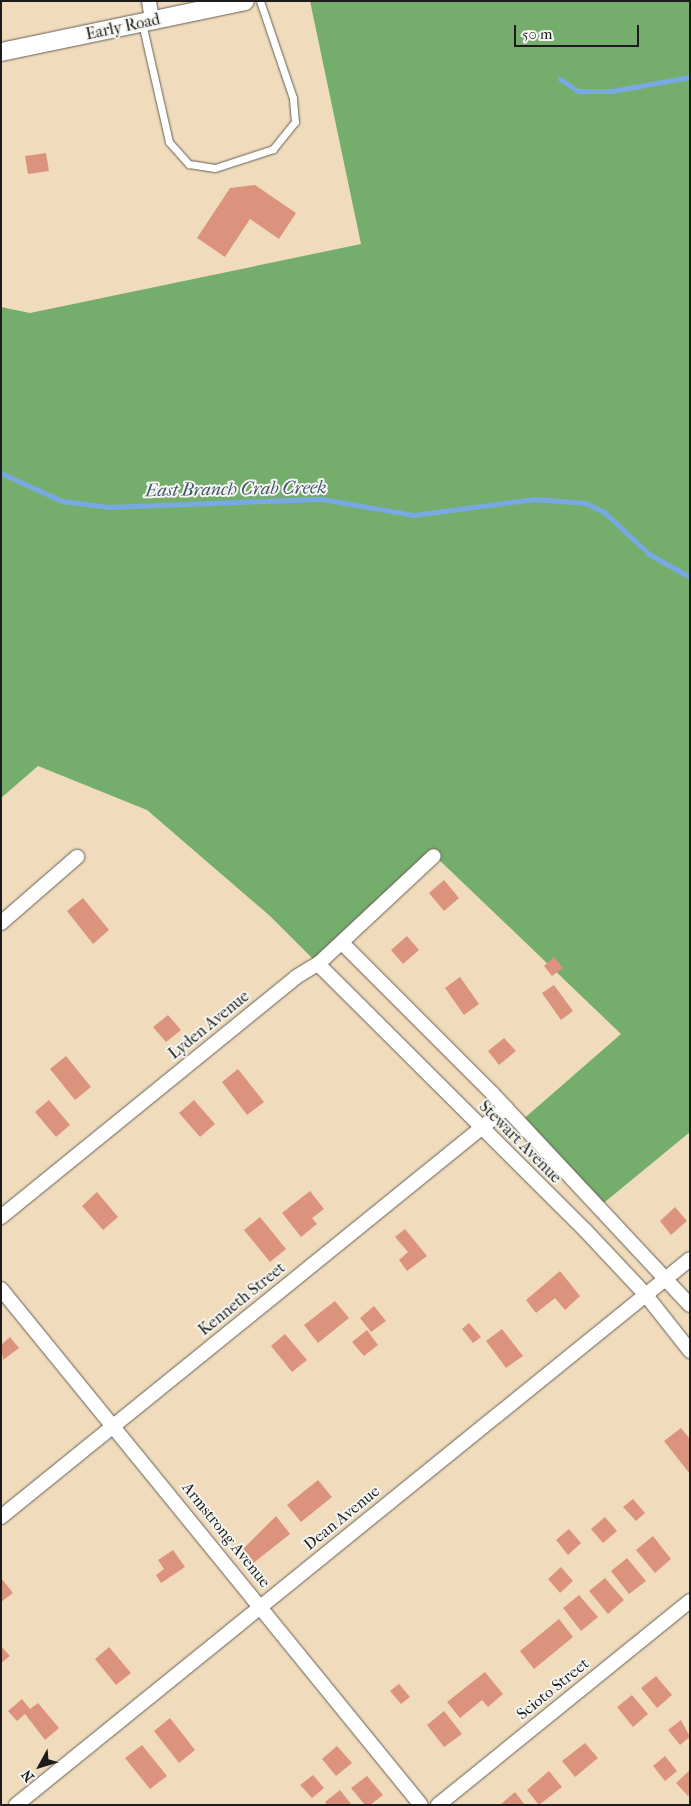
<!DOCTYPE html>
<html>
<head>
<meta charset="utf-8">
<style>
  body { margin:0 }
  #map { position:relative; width:691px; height:1806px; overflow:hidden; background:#f0dcbd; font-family:"IM FELL French Canon",serif }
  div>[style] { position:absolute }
  .forest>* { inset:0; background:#75ae6c }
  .stream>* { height:5px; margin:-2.5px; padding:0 2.5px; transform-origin:2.5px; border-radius:2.5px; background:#78a9e3 }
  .building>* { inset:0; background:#dc937e }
  .roads { filter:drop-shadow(0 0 1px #665f54) drop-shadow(0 0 1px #665f54) }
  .service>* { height:7px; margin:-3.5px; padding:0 3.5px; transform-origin:3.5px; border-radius:3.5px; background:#fff }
  .minor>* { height:14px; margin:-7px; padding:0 7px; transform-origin:7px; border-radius:7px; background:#fff }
  .tertiary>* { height:18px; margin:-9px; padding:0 9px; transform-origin:9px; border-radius:9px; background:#fff }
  span { translate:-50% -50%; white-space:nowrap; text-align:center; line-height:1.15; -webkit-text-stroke:4px #f6f6f2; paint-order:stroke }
  .street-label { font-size:16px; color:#1c1c1c }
  .water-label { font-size:18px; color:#41546c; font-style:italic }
  .frame { position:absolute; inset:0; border:2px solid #1c1c1c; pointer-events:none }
  .north { position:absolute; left:15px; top:1741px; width:50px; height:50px; -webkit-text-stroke:4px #f6f6f2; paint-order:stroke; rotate:231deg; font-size:14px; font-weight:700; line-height:20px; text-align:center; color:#1c1c1c }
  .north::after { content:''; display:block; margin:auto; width:18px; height:22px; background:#1c1c1c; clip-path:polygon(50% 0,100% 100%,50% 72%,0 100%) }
  .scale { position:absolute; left:514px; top:25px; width:125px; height:22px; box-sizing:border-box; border:2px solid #1c1c1c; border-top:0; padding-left:6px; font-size:15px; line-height:18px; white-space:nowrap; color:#1c1c1c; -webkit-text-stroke:4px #f6f6f2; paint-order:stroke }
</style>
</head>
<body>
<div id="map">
  <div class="forest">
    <i style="clip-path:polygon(310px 1px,690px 1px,690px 1132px,600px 1206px,520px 1122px,621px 1034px,435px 856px,318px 964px,270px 916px,147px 810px,38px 766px,1px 798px,1px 307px,30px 313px,361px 244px)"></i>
  </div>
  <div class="stream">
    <i style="left:560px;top:79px;width:22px;rotate:34deg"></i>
    <i style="left:578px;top:91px;width:34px"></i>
    <i style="left:612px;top:91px;width:79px;rotate:-10.2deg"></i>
    <i style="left:1px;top:473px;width:67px;rotate:24.7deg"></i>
    <i style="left:62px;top:501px;width:47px;rotate:7.3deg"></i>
    <i style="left:109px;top:507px;width:212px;rotate:-2.2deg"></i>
    <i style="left:321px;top:499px;width:94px;rotate:9.8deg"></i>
    <i style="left:414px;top:515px;width:121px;rotate:-7.6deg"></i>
    <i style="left:534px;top:499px;width:51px;rotate:4.5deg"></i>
    <i style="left:585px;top:503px;width:21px;rotate:25deg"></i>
    <i style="left:604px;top:512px;width:62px;rotate:43deg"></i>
    <i style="left:649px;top:554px;width:47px;rotate:29.3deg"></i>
  </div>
  <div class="building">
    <i style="clip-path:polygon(46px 153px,49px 171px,28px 174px,25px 156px)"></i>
    <i style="clip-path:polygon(255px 185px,296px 213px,279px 239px,250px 219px,225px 257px,197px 238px,230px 188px)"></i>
    <i style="clip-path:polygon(444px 880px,459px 898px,444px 911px,429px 893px)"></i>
    <i style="clip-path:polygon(83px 898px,109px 930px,93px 944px,67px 911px)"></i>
    <i style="clip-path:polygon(407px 936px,419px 950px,403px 964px,391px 950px)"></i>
    <i style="clip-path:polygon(554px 957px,563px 968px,552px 976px,544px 966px)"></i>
    <i style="clip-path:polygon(460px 977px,479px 1004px,464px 1015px,445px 988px)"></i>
    <i style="clip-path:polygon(554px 985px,573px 1011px,561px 1020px,542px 993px)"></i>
    <i style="clip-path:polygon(168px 1015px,181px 1030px,166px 1042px,153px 1027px)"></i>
    <i style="clip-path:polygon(504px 1038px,516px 1051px,499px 1065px,488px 1051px)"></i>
    <i style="clip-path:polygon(66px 1056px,91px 1087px,75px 1100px,50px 1069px)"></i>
    <i style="clip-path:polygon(238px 1069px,264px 1102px,247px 1115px,222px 1082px)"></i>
    <i style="clip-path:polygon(49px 1100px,70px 1125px,56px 1137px,35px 1112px)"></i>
    <i style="clip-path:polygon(194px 1100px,215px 1124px,200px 1137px,179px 1113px)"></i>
    <i style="clip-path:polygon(310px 1191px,324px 1209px,312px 1218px,317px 1224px,301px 1237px,282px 1213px)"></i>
    <i style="clip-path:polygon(97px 1192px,118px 1217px,103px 1230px,82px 1206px)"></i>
    <i style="clip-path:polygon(675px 1207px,687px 1221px,671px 1235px,660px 1221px)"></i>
    <i style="clip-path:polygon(260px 1217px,286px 1249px,270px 1262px,244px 1230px)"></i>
    <i style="clip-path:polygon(405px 1229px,427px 1256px,407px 1271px,399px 1260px,408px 1252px,395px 1237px)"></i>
    <i style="clip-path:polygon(560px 1271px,580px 1296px,565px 1310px,555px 1298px,536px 1313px,526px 1300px)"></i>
    <i style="clip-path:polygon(335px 1301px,349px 1318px,318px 1343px,304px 1325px)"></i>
    <i style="clip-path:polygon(374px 1306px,386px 1321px,371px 1332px,360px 1318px)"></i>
    <i style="clip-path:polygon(469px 1323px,481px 1337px,473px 1343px,462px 1329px)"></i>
    <i style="clip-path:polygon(502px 1329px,523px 1356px,506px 1368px,486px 1341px)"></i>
    <i style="clip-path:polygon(367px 1330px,378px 1345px,364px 1356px,352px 1342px)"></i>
    <i style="clip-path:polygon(285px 1334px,307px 1360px,292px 1372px,271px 1346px)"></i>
    <i style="clip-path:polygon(10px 1337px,19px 1348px,3px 1360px,1px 1345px)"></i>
    <i style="clip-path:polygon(681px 1428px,690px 1439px,690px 1474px,664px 1441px)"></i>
    <i style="clip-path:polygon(318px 1480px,332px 1497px,301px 1522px,287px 1505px)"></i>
    <i style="clip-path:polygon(633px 1499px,645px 1513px,636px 1521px,623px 1507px)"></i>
    <i style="clip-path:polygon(276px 1516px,290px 1534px,252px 1564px,241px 1551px)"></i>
    <i style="clip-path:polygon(605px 1517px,617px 1531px,603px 1543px,591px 1529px)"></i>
    <i style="clip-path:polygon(569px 1529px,581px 1543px,568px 1555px,556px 1540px)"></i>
    <i style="clip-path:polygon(653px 1536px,671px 1559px,655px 1573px,636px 1550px)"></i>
    <i style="clip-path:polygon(173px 1550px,185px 1567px,161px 1583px,156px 1575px,164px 1569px,158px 1560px)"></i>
    <i style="clip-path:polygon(627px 1558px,646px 1581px,629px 1594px,611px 1571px)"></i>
    <i style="clip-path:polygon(561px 1567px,573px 1581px,560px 1593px,548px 1579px)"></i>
    <i style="clip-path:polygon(1px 1578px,13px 1593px,1px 1602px)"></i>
    <i style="clip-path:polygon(605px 1578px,624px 1600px,608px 1614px,589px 1591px)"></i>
    <i style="clip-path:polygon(579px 1595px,598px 1617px,581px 1631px,563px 1608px)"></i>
    <i style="clip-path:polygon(559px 1619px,573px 1637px,534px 1669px,520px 1651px)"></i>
    <i style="clip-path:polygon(1px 1646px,10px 1656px,1px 1663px)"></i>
    <i style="clip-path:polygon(109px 1647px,131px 1673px,116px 1685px,95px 1659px)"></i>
    <i style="clip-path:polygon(485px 1672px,503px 1694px,488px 1707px,482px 1700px,460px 1718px,447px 1702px)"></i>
    <i style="clip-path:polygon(656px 1676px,672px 1695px,657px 1708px,641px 1688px)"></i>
    <i style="clip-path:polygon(399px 1684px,410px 1697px,401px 1704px,390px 1691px)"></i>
    <i style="clip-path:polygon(632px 1695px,648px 1714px,633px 1727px,617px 1707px)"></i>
    <i style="clip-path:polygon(22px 1699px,30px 1709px,38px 1703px,59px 1728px,45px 1740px,25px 1714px,17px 1721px,8px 1711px)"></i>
    <i style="clip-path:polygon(444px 1711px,462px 1734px,444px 1747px,427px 1725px)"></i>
    <i style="clip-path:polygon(170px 1718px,195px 1750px,179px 1763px,154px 1731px)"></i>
    <i style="clip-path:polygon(681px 1720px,690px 1737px,680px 1745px,668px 1730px)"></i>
    <i style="clip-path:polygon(585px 1743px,598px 1758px,575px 1777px,562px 1761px)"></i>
    <i style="clip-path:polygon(142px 1745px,167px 1776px,150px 1789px,125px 1758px)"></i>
    <i style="clip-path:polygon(337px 1746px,352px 1763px,336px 1776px,322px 1759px)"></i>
    <i style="clip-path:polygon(665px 1756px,677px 1771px,665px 1781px,653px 1766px)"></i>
    <i style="clip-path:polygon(690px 1770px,690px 1794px,688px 1796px,676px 1783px)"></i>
    <i style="clip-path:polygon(549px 1771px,562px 1787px,539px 1805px,527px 1790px)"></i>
    <i style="clip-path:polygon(313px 1775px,324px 1788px,312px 1798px,300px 1785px)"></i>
    <i style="clip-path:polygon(367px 1776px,383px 1795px,370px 1805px,365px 1805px,351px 1788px)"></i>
    <i style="clip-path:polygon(340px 1790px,352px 1805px,327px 1805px,325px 1802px)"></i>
    <i style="clip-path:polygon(515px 1792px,525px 1805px,500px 1805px)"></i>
  </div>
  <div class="roads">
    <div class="service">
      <i style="left:142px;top:23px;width:122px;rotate:77.2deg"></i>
      <i style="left:169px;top:142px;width:30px;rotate:48deg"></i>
      <i style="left:189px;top:164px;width:26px;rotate:9deg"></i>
      <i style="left:215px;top:168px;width:61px;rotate:-18.1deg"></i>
      <i style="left:273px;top:149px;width:35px;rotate:-51deg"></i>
      <i style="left:295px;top:122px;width:24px;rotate:-95deg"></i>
      <i style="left:293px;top:98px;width:102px;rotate:-108.8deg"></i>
    </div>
    <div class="minor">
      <i style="left:149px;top:1px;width:20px;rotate:81deg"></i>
      <i style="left:1px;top:923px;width:101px;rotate:-41deg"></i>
      <i style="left:342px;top:943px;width:212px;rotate:45deg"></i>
      <i style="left:492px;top:1093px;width:290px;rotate:47deg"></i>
      <i style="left:318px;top:964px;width:377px;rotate:44.9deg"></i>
      <i style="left:585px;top:1230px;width:88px;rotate:46.8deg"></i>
      <i style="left:645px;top:1294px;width:73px;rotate:51.7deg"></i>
      <i style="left:1px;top:1217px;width:380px;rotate:-39.1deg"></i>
      <i style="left:296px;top:977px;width:26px;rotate:-31deg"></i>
      <i style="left:318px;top:964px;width:158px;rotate:-43deg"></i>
      <i style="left:1px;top:1289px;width:665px;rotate:50.86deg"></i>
      <i style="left:1px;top:1517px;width:650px;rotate:-39deg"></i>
      <i style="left:16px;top:1805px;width:867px;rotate:-39.01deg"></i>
      <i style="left:438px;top:1805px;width:324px;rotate:-39deg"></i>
    </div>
    <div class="tertiary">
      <i style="left:1px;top:52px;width:249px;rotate:-11.8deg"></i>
    </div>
  </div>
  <div class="street-label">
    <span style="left:123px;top:27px;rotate:-12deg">Early Road</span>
    <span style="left:209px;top:1025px;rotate:-39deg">Lyden Avenue</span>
    <span style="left:520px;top:1142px;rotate:45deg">Stewart Avenue</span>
    <span style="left:242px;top:1299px;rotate:-39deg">Kenneth Street</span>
    <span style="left:342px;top:1518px;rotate:-39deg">Dean Avenue</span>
    <span style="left:226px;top:1535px;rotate:51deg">Armstrong Avenue</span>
    <span style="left:553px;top:1689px;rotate:-39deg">Scioto Street</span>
  </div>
  <div class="water-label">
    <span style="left:236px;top:490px;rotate:-1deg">East Branch Crab Creek</span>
  </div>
  <div class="frame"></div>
  <div class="north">N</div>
  <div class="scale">50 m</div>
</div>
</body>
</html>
